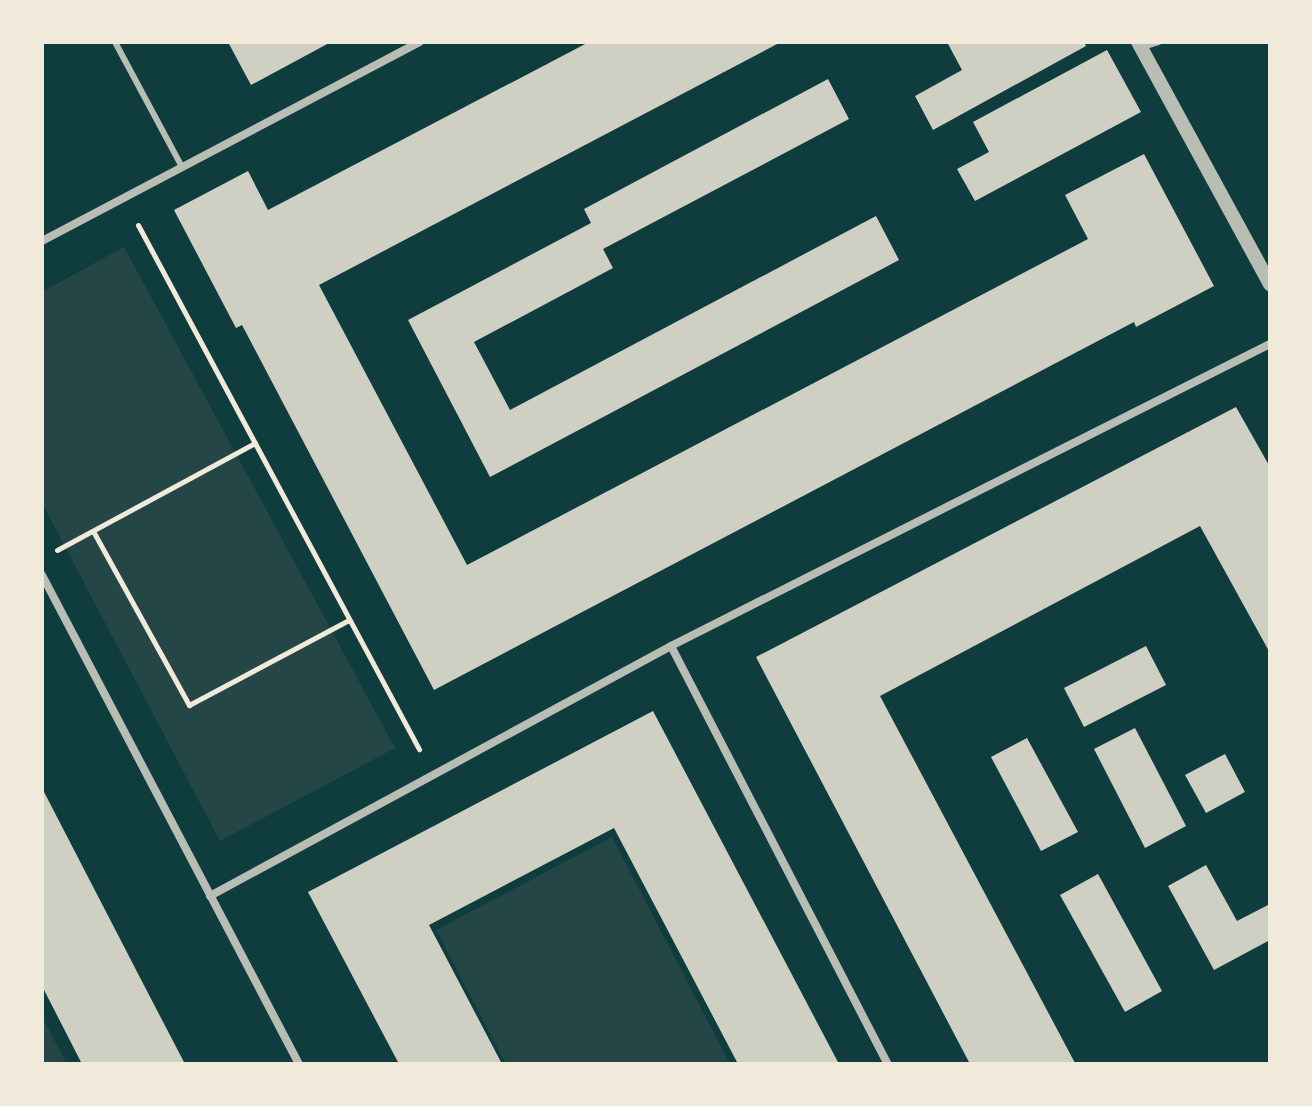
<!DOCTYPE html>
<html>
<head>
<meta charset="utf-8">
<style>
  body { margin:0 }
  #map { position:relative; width:1312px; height:1106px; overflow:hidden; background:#0f3d3e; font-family:"PT Serif",serif }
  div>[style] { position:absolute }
  .green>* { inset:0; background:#244646 }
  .building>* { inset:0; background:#cfcfc3 }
  .path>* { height:5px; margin:-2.5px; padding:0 2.5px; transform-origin:2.5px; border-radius:2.5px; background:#f1e9da }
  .service>* { height:6px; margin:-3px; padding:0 3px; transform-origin:3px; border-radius:3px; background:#b8beb3 }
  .minor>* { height:8px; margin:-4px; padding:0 4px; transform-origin:4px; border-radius:4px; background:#b8beb3 }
  .tertiary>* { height:14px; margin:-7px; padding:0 7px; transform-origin:7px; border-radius:7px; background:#b8beb3 }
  span { translate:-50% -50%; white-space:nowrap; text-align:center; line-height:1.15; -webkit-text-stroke:7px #f1e9da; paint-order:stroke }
  .frame { position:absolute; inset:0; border:44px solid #f1e9da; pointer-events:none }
</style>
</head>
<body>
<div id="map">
  <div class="green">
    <i style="clip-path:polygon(124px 247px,395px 748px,220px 841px,42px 503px,42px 292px)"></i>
    <i style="clip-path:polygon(612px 837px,730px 1064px,506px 1064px,436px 930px)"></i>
    <i style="clip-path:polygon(42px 1017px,67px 1064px,42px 1064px)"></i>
  </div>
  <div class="building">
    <i style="clip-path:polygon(228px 42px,331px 42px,251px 85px)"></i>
    <i style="clip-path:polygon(589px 42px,781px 42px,319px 285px,467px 565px,1088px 239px,1065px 195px,1144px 154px,1214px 286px,1136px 327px,1134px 322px,434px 690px,242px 325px,236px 328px,174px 210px,248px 171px,268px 210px)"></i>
    <i style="clip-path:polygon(947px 42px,1084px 42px,1086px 46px,933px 130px,915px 96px,962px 70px)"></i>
    <i style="clip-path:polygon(1107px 50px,1141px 112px,975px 201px,957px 169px,989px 152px,973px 122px)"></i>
    <i style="clip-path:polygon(828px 79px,849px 119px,603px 249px,613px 268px,474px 342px,510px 410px,876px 216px,899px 260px,490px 477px,408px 320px,591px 223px,584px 209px)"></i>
    <i style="clip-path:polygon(1236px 407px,1270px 467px,1270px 653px,1200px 526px,880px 696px,1075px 1063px,970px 1064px,756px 657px)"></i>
    <i style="clip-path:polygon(1146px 646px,1166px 685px,1084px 727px,1064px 688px)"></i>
    <i style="clip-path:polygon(653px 711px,839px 1064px,738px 1064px,614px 828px,429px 925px,502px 1064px,399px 1064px,308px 892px)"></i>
    <i style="clip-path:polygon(1135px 728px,1186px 826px,1145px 848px,1094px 749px)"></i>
    <i style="clip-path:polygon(1027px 738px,1078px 832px,1041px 851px,991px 757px)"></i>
    <i style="clip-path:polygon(1225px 754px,1245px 792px,1206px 813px,1185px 775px)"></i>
    <i style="clip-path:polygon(42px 788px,148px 993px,185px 1064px,82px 1064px,42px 986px)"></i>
    <i style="clip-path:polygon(1206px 865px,1237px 921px,1270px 904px,1270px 940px,1214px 970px,1168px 886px)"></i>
    <i style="clip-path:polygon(1098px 874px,1162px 991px,1125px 1012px,1060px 895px)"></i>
  </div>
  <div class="path">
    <i style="left:138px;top:225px;width:595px;rotate:61.8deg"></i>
    <i style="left:93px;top:531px;width:199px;rotate:61.1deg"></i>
    <i style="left:189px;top:705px;width:181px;rotate:-28deg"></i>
    <i style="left:57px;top:550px;width:225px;rotate:-28.4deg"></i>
  </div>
  <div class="service">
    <i style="left:115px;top:42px;width:142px;rotate:61.8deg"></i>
    <i style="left:1143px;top:47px;width:16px;rotate:-18deg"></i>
  </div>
  <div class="minor">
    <i style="left:42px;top:241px;width:427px;rotate:-27.8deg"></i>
    <i style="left:42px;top:575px;width:552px;rotate:62.28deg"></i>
    <i style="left:671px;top:646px;width:471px;rotate:62.6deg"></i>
    <i style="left:210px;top:896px;width:524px;rotate:-28.47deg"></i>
    <i style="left:671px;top:646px;width:671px;rotate:-26.76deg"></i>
  </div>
  <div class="tertiary">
    <i style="left:1138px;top:42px;width:276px;rotate:61.4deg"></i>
  </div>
  <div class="frame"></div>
</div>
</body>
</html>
